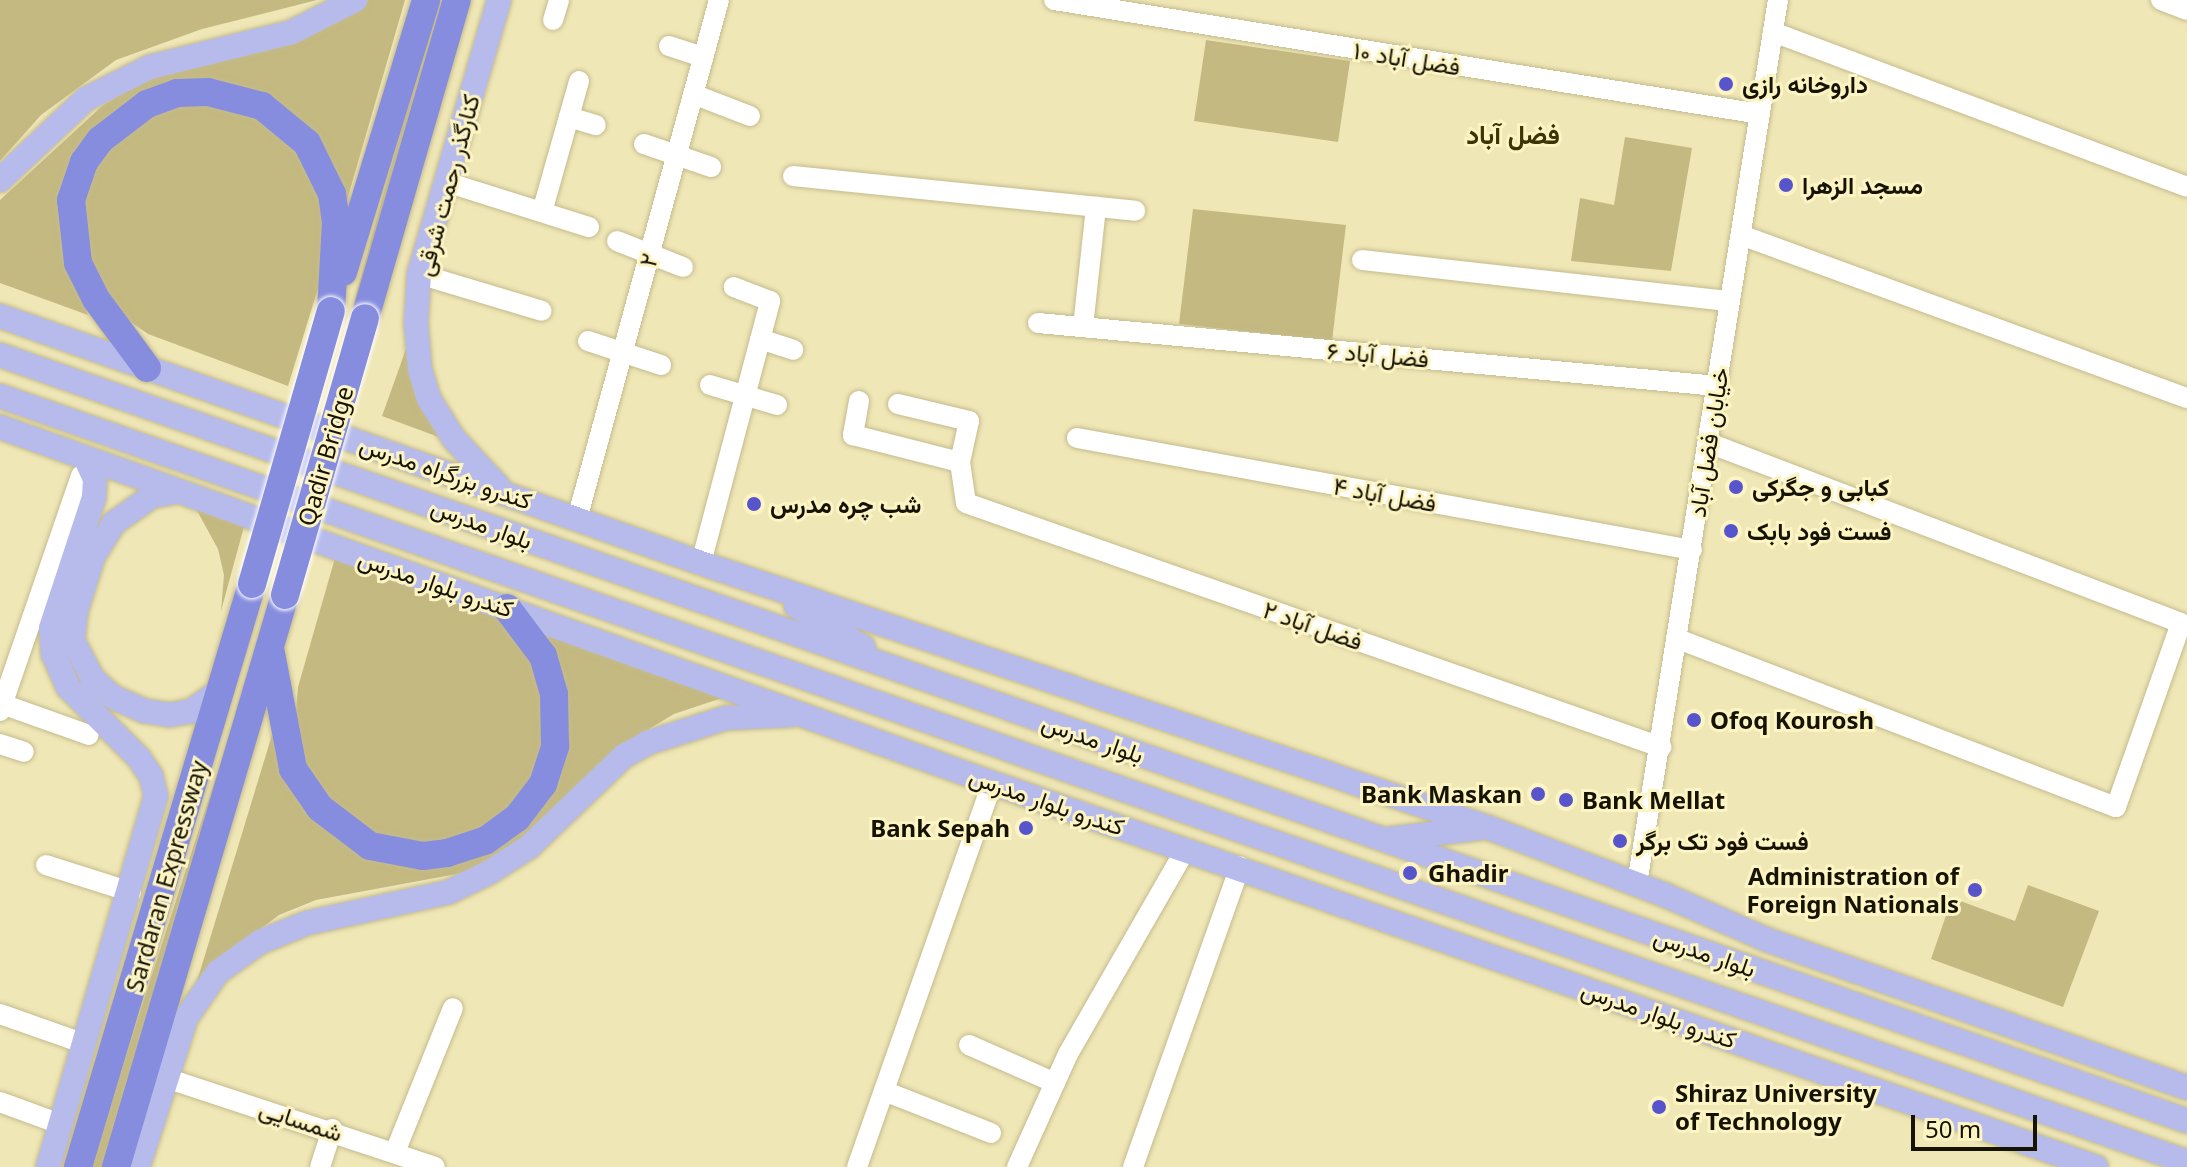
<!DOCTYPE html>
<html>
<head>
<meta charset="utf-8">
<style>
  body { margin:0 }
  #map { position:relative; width:2187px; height:1167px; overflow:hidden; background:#f0e7b7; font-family:"Noto Sans",Vazirmatn,sans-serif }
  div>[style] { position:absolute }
  .green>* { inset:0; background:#c4b980 }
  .roads { filter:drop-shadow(0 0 2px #c4bb8d) drop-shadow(0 0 2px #c4bb8d) }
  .minor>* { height:20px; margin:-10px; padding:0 10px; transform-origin:10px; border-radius:10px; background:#fff }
  .major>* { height:24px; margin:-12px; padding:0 12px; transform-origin:12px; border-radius:12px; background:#b6bbec }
  .highway>* { height:28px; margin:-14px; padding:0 14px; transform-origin:14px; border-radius:14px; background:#868ddf }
  .bridges { filter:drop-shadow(0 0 2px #fff) drop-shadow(0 0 2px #fff) }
  .highway-bridge>* { height:28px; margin:-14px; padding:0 14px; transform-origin:14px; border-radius:14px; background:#868ddf }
  .dots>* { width:22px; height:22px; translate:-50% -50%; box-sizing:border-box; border:4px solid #fdf4c4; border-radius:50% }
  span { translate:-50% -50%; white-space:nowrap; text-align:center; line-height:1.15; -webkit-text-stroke:6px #fdf4c4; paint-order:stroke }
  .street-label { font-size:24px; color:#161303 }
  .poi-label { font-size:24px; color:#161303; font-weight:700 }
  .left { translate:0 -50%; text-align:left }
  .right { translate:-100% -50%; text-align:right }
  .neighbourhood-label { font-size:26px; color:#3c3405; font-weight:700 }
  .scale { position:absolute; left:1911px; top:1115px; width:126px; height:36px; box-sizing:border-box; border:4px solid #161303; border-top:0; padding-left:10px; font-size:24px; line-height:28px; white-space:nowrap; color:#161303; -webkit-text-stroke:6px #fdf4c4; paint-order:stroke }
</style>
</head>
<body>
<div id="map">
  <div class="green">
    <i style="clip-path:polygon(0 0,317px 0,202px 29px,116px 60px,41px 115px,0 161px)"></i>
    <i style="clip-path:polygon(369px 0,405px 0,343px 214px,335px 167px,322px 148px,232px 85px,93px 132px,71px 271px,88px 315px,0 283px,0 200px,102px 106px,142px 82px)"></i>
    <i style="clip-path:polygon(437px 0,447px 0,350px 345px,343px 342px)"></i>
    <i style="clip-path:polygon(1206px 40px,1350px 61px,1338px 142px,1194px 121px)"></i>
    <i style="clip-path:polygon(193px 104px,232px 107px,271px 126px,309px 165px,325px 218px,320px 282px,288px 386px,148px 334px,128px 320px,90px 268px,82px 203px,96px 163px,136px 123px,171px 107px)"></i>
    <i style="clip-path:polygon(1625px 137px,1692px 148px,1671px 271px,1571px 261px,1580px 198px,1614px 205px)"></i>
    <i style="clip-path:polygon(1193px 209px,1346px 225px,1332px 341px,1179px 324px)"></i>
    <i style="clip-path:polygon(410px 338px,415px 396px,444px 439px,382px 416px)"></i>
    <i style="clip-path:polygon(195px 507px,245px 523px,221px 611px,224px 575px,218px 549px)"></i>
    <i style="clip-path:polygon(337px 551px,502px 619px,540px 676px,546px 734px,530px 783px,505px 812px,470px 835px,430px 844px,392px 841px,349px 821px,304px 768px,295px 723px,298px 687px)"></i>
    <i style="clip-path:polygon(276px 591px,104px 1167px,92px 1167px,130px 1043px)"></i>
    <i style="clip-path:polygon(540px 626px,731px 695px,674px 714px,639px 735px,515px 845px,462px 873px,316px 900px,279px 915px,231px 951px,191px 1001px,275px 725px,342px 840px,480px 852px,568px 730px,565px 679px)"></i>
    <i style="clip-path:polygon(2028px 885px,2099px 911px,2063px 1007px,1931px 959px,1952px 898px,2015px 921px)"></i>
  </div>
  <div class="roads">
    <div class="minor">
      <i style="left:1054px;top:0;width:715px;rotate:9.17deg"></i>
      <i style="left:2161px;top:0;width:28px;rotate:21deg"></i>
      <i style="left:553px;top:20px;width:21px;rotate:-73deg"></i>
      <i style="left:1773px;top:32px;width:442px;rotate:20.5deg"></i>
      <i style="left:669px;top:46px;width:36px;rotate:18deg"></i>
      <i style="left:693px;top:94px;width:61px;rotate:21.1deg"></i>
      <i style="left:569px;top:117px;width:28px;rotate:17deg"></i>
      <i style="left:644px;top:144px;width:71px;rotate:18.9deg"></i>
      <i style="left:793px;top:176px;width:344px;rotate:5.8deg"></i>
      <i style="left:446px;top:182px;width:150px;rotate:17.5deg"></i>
      <i style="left:542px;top:212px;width:136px;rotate:-74.2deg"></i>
      <i style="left:1741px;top:235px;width:475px;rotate:20.1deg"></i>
      <i style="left:617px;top:241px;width:71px;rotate:21.5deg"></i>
      <i style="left:1362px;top:260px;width:369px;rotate:6.4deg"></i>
      <i style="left:419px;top:274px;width:128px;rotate:16.7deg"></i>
      <i style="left:1038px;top:323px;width:682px;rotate:5.3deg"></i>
      <i style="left:1083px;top:327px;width:121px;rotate:-83.8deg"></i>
      <i style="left:760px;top:339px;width:35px;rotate:18deg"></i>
      <i style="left:588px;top:341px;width:77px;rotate:18.2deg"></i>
      <i style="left:710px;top:385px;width:70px;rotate:16.6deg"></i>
      <i style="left:859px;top:401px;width:35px;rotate:100deg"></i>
      <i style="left:853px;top:435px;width:110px;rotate:14.2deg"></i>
      <i style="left:898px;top:404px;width:73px;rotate:13.5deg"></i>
      <i style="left:969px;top:421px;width:42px;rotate:102.4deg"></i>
      <i style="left:960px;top:462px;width:41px;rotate:81.7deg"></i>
      <i style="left:966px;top:503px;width:737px;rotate:19.35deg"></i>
      <i style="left:1077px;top:438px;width:625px;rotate:10.32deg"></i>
      <i style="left:577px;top:519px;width:538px;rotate:-74.7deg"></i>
      <i style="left:701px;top:563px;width:271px;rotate:-75.2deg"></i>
      <i style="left:770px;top:301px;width:39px;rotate:-159deg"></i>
      <i style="left:1678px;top:639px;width:469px;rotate:21deg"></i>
      <i style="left:2116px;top:807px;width:195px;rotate:-70.5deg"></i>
      <i style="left:2181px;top:623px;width:505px;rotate:-159.13deg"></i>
      <i style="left:2px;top:704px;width:92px;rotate:19.6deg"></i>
      <i style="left:0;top:711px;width:249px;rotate:-71deg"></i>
      <i style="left:0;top:744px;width:25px;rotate:18deg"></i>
      <i style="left:46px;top:865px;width:89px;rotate:17.6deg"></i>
      <i style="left:1637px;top:884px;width:895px;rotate:-80.94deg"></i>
      <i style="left:0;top:1014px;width:90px;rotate:19.4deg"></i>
      <i style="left:969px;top:1045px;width:94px;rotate:23.8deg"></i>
      <i style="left:166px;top:1078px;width:283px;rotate:18.3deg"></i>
      <i style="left:884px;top:1091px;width:115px;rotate:21.4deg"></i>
      <i style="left:0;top:1102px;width:64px;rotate:20.1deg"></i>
      <i style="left:395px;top:1152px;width:155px;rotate:-68.1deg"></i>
      <i style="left:320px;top:1167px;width:40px;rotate:-72deg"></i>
      <i style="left:857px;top:1167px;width:407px;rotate:-70.6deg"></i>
      <i style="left:1017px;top:1167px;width:124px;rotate:-65.7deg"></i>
      <i style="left:1068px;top:1054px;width:237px;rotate:-60.1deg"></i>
      <i style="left:1133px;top:1167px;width:319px;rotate:-70.4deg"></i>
    </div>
    <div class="major">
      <i style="left:0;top:180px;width:118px;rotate:-43.3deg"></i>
      <i style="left:86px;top:99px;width:72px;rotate:-26.6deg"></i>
      <i style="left:150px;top:67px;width:146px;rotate:-13.8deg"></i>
      <i style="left:292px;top:32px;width:71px;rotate:-26.9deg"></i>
      <i style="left:0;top:316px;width:743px;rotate:19.41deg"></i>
      <i style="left:701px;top:563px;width:829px;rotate:18.57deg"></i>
      <i style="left:1487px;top:827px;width:191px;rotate:20.9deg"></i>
      <i style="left:1665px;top:895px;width:109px;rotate:23.7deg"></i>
      <i style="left:1765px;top:939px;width:448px;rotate:19.4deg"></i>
      <i style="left:0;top:355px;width:2317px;rotate:19.3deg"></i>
      <i style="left:0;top:396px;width:2317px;rotate:19.3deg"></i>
      <i style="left:0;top:427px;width:1054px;rotate:19.74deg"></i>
      <i style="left:992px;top:783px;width:1169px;rotate:19.18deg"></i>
      <i style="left:498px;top:486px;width:64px;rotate:-133.1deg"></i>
      <i style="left:454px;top:439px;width:47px;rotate:-122deg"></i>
      <i style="left:429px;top:399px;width:30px;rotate:-107deg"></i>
      <i style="left:420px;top:370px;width:47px;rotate:-94.9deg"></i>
      <i style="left:416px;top:323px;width:49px;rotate:-86.5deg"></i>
      <i style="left:419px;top:274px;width:285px;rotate:-73.7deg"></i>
      <i style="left:175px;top:492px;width:23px;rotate:170deg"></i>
      <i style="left:152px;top:496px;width:47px;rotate:144.6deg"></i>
      <i style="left:114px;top:523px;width:40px;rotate:122deg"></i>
      <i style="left:93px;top:557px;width:57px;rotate:107.5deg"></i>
      <i style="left:76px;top:611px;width:30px;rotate:96deg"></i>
      <i style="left:73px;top:641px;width:43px;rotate:62.2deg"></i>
      <i style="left:93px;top:679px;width:27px;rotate:42deg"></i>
      <i style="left:113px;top:697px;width:35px;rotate:24deg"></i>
      <i style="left:145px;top:711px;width:24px;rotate:9deg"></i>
      <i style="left:169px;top:715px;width:22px;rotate:-10deg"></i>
      <i style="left:191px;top:711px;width:37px;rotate:-35deg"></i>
      <i style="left:796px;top:606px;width:79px;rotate:31.5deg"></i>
      <i style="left:1390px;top:839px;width:92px;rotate:-6.9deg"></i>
      <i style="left:48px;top:1167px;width:386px;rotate:-73.8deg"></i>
      <i style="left:156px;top:796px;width:21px;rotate:-104deg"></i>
      <i style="left:151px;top:776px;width:22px;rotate:-124deg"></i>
      <i style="left:139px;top:758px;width:100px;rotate:-135deg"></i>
      <i style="left:68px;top:687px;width:36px;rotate:-114deg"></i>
      <i style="left:53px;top:654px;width:26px;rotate:-94deg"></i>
      <i style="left:51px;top:628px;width:138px;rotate:-71.8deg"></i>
      <i style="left:94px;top:497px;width:18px;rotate:-87deg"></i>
      <i style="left:95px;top:479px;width:21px;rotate:-115deg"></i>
      <i style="left:138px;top:1167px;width:157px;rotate:-72.1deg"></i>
      <i style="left:186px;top:1018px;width:56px;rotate:-55.2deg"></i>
      <i style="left:218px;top:972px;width:52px;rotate:-35.5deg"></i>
      <i style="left:260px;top:942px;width:51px;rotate:-22deg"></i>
      <i style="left:307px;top:923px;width:145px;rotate:-12.3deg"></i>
      <i style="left:449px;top:892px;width:46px;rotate:-26deg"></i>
      <i style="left:490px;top:872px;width:46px;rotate:-32.7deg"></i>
      <i style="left:529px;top:847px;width:132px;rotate:-43.8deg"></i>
      <i style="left:624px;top:756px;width:26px;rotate:-29deg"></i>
      <i style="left:647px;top:743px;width:83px;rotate:-17.6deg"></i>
      <i style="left:726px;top:718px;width:65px;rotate:-2.6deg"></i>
    </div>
    <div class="highway">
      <i style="left:343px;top:272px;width:284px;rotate:-73deg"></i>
      <i style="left:365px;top:318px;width:331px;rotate:-73.9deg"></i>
      <i style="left:147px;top:368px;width:86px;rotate:-126.5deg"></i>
      <i style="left:96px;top:299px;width:40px;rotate:-116.6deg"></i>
      <i style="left:78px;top:263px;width:63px;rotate:-96.3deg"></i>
      <i style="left:71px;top:200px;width:40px;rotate:-71.1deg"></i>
      <i style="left:84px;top:162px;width:27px;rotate:-54deg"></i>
      <i style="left:100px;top:140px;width:59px;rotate:-37.5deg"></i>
      <i style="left:147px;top:104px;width:32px;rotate:-20deg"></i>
      <i style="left:177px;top:93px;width:31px;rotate:-2deg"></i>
      <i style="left:208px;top:92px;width:56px;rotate:14.5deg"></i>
      <i style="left:262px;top:106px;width:58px;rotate:39.4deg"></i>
      <i style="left:307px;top:143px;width:57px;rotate:63.9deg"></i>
      <i style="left:332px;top:194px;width:28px;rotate:82deg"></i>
      <i style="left:336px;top:222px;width:89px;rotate:93.2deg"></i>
      <i style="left:270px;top:648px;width:123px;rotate:79.2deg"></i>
      <i style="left:293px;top:769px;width:47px;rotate:55.3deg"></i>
      <i style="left:320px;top:808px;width:63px;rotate:37.2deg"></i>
      <i style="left:370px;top:846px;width:54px;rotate:10.7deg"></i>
      <i style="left:423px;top:856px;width:24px;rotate:-7deg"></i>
      <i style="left:447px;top:853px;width:40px;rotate:-18deg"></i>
      <i style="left:485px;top:841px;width:39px;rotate:-36deg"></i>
      <i style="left:517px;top:818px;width:43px;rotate:-52.6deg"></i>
      <i style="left:543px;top:784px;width:40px;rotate:-72deg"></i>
      <i style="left:555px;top:746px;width:52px;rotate:-91.1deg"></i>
      <i style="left:554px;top:694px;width:40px;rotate:-106deg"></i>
      <i style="left:543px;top:656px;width:60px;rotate:-126.9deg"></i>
      <i style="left:78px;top:1167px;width:608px;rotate:-73.38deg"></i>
      <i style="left:116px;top:1167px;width:596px;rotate:-73.54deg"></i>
    </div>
  </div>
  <div class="bridges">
    <div class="highway-bridge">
      <i style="left:252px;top:584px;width:284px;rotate:-73.9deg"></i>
      <i style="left:285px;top:595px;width:288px;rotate:-73.9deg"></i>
    </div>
  </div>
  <div class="dots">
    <i style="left:1726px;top:84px;background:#5754cc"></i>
    <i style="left:1786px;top:185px;background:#5754cc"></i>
    <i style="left:1736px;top:487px;background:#5754cc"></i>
    <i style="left:754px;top:504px;background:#5754cc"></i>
    <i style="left:1731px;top:531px;background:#5754cc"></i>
    <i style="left:1694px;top:720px;background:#5754cc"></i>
    <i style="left:1538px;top:794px;background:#5754cc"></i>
    <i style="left:1566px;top:800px;background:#5754cc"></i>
    <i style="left:1026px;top:828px;background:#5754cc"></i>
    <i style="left:1620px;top:841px;background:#5754cc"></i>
    <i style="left:1410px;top:873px;background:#5754cc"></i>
    <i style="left:1975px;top:890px;background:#5754cc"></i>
    <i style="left:1659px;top:1107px;background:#5754cc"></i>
  </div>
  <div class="street-label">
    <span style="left:1407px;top:58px;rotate:9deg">فضل آباد ۱۰</span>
    <span style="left:447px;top:185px;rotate:-75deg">کنارگذر رحمت شرقی</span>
    <span style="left:648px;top:260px;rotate:-75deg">۲</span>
    <span style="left:1378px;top:354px;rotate:5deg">فضل آباد ۶</span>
    <span style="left:1708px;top:442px;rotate:-81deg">خیابان فضل آباد</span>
    <span style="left:325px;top:456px;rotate:-74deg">Qadir Bridge</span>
    <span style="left:446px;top:472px;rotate:19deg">کندرو بزرگراه مدرس</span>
    <span style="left:1385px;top:494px;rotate:10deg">فضل آباد ۴</span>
    <span style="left:482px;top:523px;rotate:20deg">بلوار مدرس</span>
    <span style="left:436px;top:583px;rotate:19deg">کندرو بلوار مدرس</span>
    <span style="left:1313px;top:625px;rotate:19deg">فضل آباد ۲</span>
    <span style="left:1093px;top:738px;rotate:19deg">بلوار مدرس</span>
    <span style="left:1047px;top:801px;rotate:19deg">کندرو بلوار مدرس</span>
    <span style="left:166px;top:876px;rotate:-74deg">Sardaran Expressway</span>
    <span style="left:1705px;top:952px;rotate:19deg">بلوار مدرس</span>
    <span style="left:1659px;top:1014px;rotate:19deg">کندرو بلوار مدرس</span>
    <span style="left:301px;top:1120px;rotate:18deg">شمسایی</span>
  </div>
  <div class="poi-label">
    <span class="left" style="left:1742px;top:84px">داروخانه رازی</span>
    <span class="left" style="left:1802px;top:185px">مسجد الزهرا</span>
    <span class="left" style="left:1752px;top:487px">کبابی و جگرکی</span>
    <span class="left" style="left:770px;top:504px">شب چره مدرس</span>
    <span class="left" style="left:1747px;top:531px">فست فود بابک</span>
    <span class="left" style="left:1710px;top:720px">Ofoq Kourosh</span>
    <span class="right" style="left:1522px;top:794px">Bank Maskan</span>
    <span class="left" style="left:1582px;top:800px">Bank Mellat</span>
    <span class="right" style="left:1010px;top:828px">Bank Sepah</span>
    <span class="left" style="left:1636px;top:841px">فست فود تک برگر</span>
    <span class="left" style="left:1428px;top:873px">Ghadir</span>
    <span class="right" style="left:1959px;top:890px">Administration of<br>Foreign Nationals</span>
    <span class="left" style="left:1675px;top:1107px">Shiraz University<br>of Technology</span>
  </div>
  <div class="neighbourhood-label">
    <span style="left:1513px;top:135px">فضل آباد</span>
  </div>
  <div class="scale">50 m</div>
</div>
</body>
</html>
